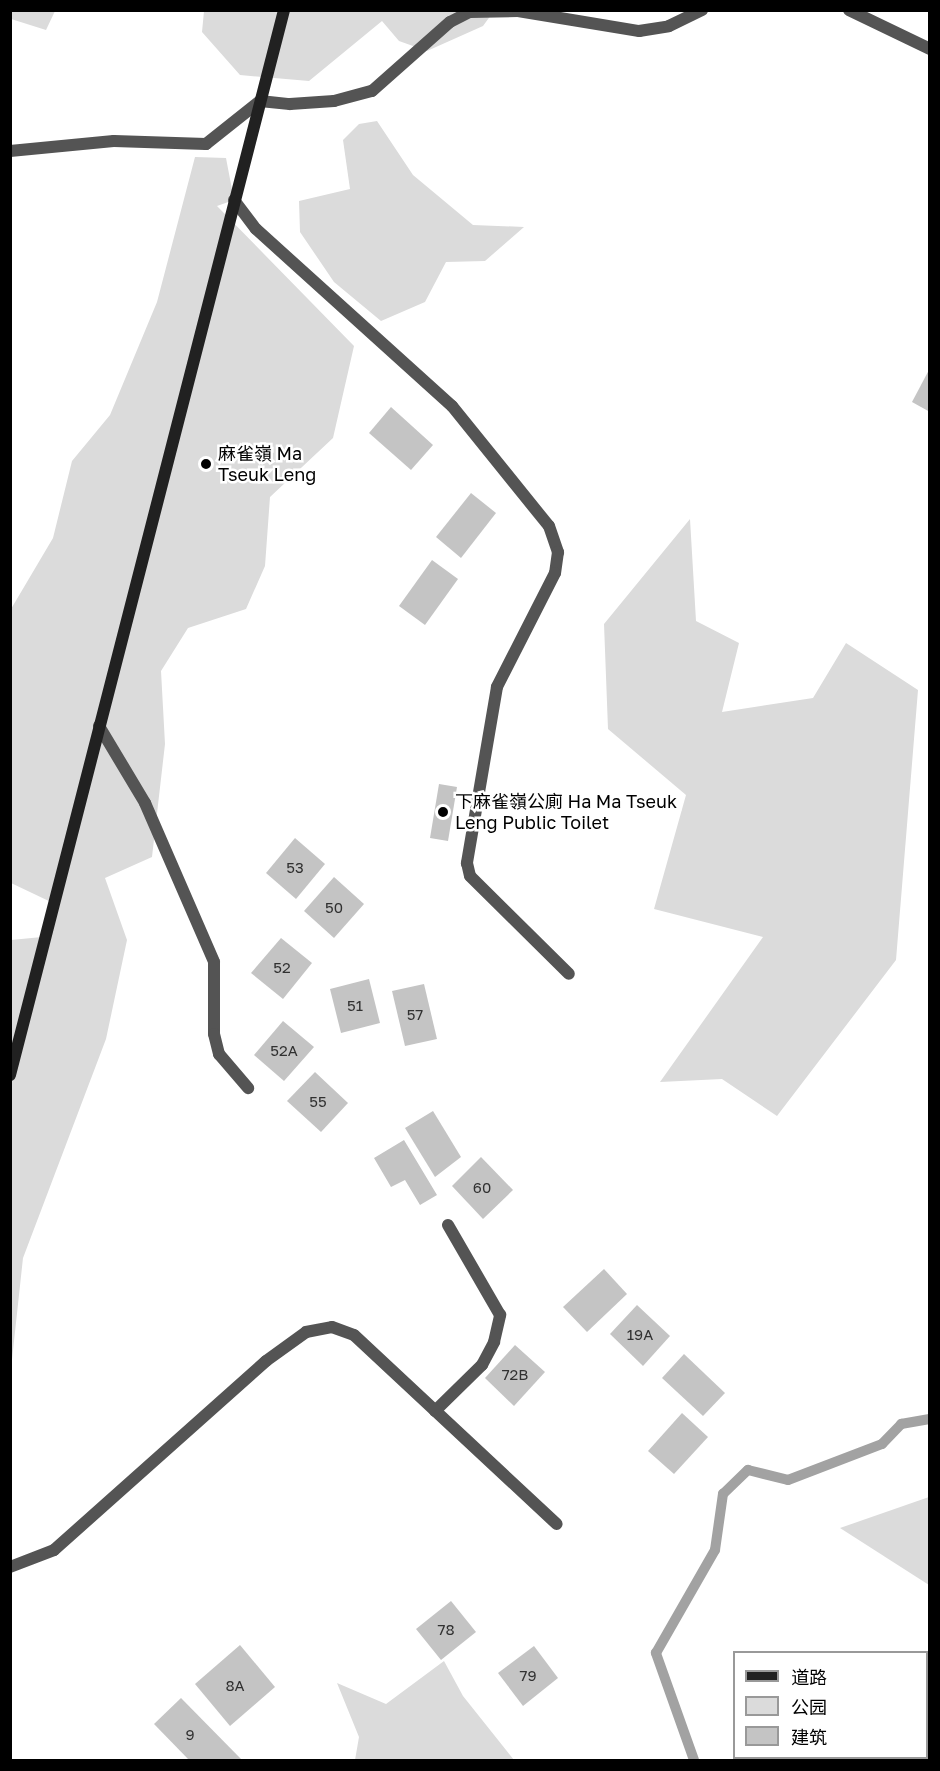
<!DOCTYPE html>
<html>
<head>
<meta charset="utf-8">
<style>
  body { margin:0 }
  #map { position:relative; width:940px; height:1771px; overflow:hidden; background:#fff; font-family:"Golos Text","Noto Sans SC",sans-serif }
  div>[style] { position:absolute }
  .green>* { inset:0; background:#dbdbdb }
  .stream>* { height:10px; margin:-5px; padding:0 5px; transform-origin:5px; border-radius:5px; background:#a2a2a2 }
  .building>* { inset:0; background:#c4c4c4 }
  .service>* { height:12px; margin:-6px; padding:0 6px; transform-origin:6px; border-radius:6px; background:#545454 }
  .minor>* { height:12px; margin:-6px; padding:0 6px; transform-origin:6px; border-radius:6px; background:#545454 }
  .secondary>* { height:12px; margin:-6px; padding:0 6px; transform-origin:6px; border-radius:6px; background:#212121 }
  .dots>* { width:16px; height:16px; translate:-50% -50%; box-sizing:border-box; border:3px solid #fff; border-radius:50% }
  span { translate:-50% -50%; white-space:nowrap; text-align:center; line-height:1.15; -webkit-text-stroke:5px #fff; paint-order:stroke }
  .number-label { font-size:15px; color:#313131 }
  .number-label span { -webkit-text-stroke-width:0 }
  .poi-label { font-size:18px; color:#000 }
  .left { translate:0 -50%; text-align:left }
  .frame { position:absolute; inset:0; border:12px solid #000; pointer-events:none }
  .legend { position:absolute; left:733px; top:1651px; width:195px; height:108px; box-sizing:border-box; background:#fff; border:2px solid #999; margin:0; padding:8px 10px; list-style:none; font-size:18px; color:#000 }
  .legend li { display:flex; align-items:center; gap:12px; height:30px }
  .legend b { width:30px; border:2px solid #999 }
</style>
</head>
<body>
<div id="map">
  <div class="green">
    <i style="clip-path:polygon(11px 10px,55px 10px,55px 11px,46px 30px,11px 19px)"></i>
    <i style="clip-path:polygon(204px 11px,494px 11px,483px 26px,427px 51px,399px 41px,382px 21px,309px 81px,240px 75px,202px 32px)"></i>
    <i style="clip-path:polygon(377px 121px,413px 175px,473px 225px,524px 227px,485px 261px,446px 262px,425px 302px,381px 321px,334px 282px,300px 232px,299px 201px,350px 189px,343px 140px,359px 124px)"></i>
    <i style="clip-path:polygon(195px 157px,226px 158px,234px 200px,217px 206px,354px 346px,333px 438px,270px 497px,265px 566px,246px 609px,188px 628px,161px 671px,165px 744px,152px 857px,105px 878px,127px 940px,106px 1039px,23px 1258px,11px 1369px,11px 940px,42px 937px,53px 903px,11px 883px,11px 609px,53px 538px,72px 461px,110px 415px,157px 302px)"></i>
    <i style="clip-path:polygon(690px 519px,696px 621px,739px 643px,722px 712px,813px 698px,846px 643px,918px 690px,896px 960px,777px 1116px,722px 1079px,660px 1082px,763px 937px,654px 909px,686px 795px,608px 729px,604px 624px)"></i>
    <i style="clip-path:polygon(929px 1497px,929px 1585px,840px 1528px)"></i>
    <i style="clip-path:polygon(444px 1661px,463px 1696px,514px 1760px,355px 1760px,359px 1737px,337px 1683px,386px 1704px)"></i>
  </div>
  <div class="stream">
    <i style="left:694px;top:1760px;width:114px;rotate:-109.6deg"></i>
    <i style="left:656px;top:1653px;width:119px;rotate:-60.2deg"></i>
    <i style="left:715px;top:1550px;width:57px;rotate:-81.9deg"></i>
    <i style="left:723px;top:1494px;width:35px;rotate:-44deg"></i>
    <i style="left:748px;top:1470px;width:41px;rotate:14deg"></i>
    <i style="left:788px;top:1480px;width:101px;rotate:-21deg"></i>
    <i style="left:882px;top:1444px;width:28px;rotate:-46deg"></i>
    <i style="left:901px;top:1424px;width:29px;rotate:-10deg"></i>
  </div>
  <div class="building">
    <i style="clip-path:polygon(930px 368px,930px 412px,912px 402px)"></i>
    <i style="clip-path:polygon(391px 407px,433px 445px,411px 470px,369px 433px)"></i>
    <i style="clip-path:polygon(471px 493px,496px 513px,461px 558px,436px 537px)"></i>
    <i style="clip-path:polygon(432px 560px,458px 579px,425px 625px,399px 606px)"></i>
    <i style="clip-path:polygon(439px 784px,457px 787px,448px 841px,430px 838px)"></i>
    <i style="clip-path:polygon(295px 838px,325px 864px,296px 899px,266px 873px)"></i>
    <i style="clip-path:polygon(334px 877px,364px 904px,334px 938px,304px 911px)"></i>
    <i style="clip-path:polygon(281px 938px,312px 963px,283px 999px,251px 973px)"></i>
    <i style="clip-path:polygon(369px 979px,380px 1023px,341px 1033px,330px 989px)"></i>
    <i style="clip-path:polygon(424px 984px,437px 1039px,405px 1046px,392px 991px)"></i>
    <i style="clip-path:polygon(283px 1021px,314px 1047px,284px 1081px,254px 1055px)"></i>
    <i style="clip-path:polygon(315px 1072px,348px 1103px,321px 1132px,287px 1101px)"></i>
    <i style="clip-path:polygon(433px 1111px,461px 1157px,435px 1177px,405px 1128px)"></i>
    <i style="clip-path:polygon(404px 1140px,437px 1195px,420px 1205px,405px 1180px,391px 1187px,374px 1158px)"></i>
    <i style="clip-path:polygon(481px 1157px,513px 1190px,483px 1219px,452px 1186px)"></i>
    <i style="clip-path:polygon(604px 1269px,627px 1294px,587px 1332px,563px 1307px)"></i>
    <i style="clip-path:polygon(637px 1305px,670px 1336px,643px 1366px,610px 1334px)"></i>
    <i style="clip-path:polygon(515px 1345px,545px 1372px,514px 1406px,485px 1378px)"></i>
    <i style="clip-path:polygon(684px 1354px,725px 1393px,703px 1416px,662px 1378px)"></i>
    <i style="clip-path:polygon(682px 1413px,708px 1437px,674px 1474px,648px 1451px)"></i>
    <i style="clip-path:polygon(451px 1601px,476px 1632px,441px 1660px,416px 1629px)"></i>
    <i style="clip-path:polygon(240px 1645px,275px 1687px,230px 1726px,195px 1684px)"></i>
    <i style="clip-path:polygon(534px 1646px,558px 1678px,523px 1706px,498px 1673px)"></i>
    <i style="clip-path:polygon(181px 1698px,241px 1759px,240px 1760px,189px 1760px,154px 1724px)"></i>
  </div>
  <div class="service">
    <i style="left:10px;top:151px;width:104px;rotate:-5.5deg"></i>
    <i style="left:114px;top:141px;width:92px;rotate:1.9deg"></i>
    <i style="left:206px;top:144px;width:69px;rotate:-38.5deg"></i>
    <i style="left:99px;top:726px;width:90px;rotate:59.1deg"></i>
    <i style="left:145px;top:803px;width:173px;rotate:66.5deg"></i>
    <i style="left:214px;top:962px;width:72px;rotate:90deg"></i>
    <i style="left:214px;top:1034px;width:21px;rotate:76deg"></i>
    <i style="left:219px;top:1054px;width:45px;rotate:49.5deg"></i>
    <i style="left:435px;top:1411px;width:66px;rotate:-44.4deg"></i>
    <i style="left:482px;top:1365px;width:26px;rotate:-62deg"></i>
    <i style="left:494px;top:1342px;width:28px;rotate:-77deg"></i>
    <i style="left:500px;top:1315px;width:104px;rotate:-120deg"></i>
  </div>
  <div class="minor">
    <i style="left:849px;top:10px;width:90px;rotate:25.7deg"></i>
    <i style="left:260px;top:101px;width:30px;rotate:6deg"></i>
    <i style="left:290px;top:104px;width:44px;rotate:-3.9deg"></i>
    <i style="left:334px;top:101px;width:39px;rotate:-15deg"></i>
    <i style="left:372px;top:91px;width:104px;rotate:-41.5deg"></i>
    <i style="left:450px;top:22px;width:22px;rotate:-27deg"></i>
    <i style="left:470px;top:12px;width:48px;rotate:-1.2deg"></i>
    <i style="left:518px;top:11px;width:123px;rotate:9.4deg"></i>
    <i style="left:639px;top:31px;width:30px;rotate:-9deg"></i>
    <i style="left:669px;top:26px;width:37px;rotate:-26deg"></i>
    <i style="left:234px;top:200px;width:36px;rotate:53deg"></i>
    <i style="left:256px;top:229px;width:264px;rotate:42.1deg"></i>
    <i style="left:452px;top:406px;width:154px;rotate:51.1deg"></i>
    <i style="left:549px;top:526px;width:28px;rotate:71deg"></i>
    <i style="left:558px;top:552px;width:21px;rotate:98deg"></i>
    <i style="left:555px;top:573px;width:128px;rotate:117deg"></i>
    <i style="left:497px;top:687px;width:179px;rotate:99.7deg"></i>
    <i style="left:467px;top:863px;width:13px;rotate:77deg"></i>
    <i style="left:470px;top:876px;width:139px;rotate:44.7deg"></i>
    <i style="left:10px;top:1567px;width:47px;rotate:-21.1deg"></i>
    <i style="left:54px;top:1550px;width:284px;rotate:-41.7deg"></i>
    <i style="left:266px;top:1361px;width:49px;rotate:-35.9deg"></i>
    <i style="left:306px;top:1332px;width:26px;rotate:-11deg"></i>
    <i style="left:332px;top:1327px;width:23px;rotate:20deg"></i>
    <i style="left:354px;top:1335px;width:277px;rotate:43deg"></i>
  </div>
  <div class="secondary">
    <i style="left:10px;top:1075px;width:1100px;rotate:-75.57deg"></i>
  </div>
  <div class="dots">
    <i style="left:206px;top:464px;background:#000"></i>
    <i style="left:443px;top:812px;background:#000"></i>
  </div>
  <div class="number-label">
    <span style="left:295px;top:868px">53</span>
    <span style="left:334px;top:908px">50</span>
    <span style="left:282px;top:968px">52</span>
    <span style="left:355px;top:1006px">51</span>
    <span style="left:415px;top:1015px">57</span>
    <span style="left:284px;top:1051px">52A</span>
    <span style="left:318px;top:1102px">55</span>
    <span style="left:482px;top:1188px">60</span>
    <span style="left:640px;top:1335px">19A</span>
    <span style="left:515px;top:1375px">72B</span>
    <span style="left:446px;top:1630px">78</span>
    <span style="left:528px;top:1676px">79</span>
    <span style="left:235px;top:1686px">8A</span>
    <span style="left:190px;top:1735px">9</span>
  </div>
  <div class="poi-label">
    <span class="left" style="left:218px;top:464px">麻雀嶺 Ma<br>Tseuk Leng</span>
    <span class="left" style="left:455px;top:812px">下麻雀嶺公廁 Ha Ma Tseuk<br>Leng Public Toilet</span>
  </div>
  <div class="frame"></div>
  <ul class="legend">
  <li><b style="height:8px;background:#212121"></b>道路</li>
  <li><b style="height:16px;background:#dbdbdb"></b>公园</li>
  <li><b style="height:16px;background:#c4c4c4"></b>建筑</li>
  </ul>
</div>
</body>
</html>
